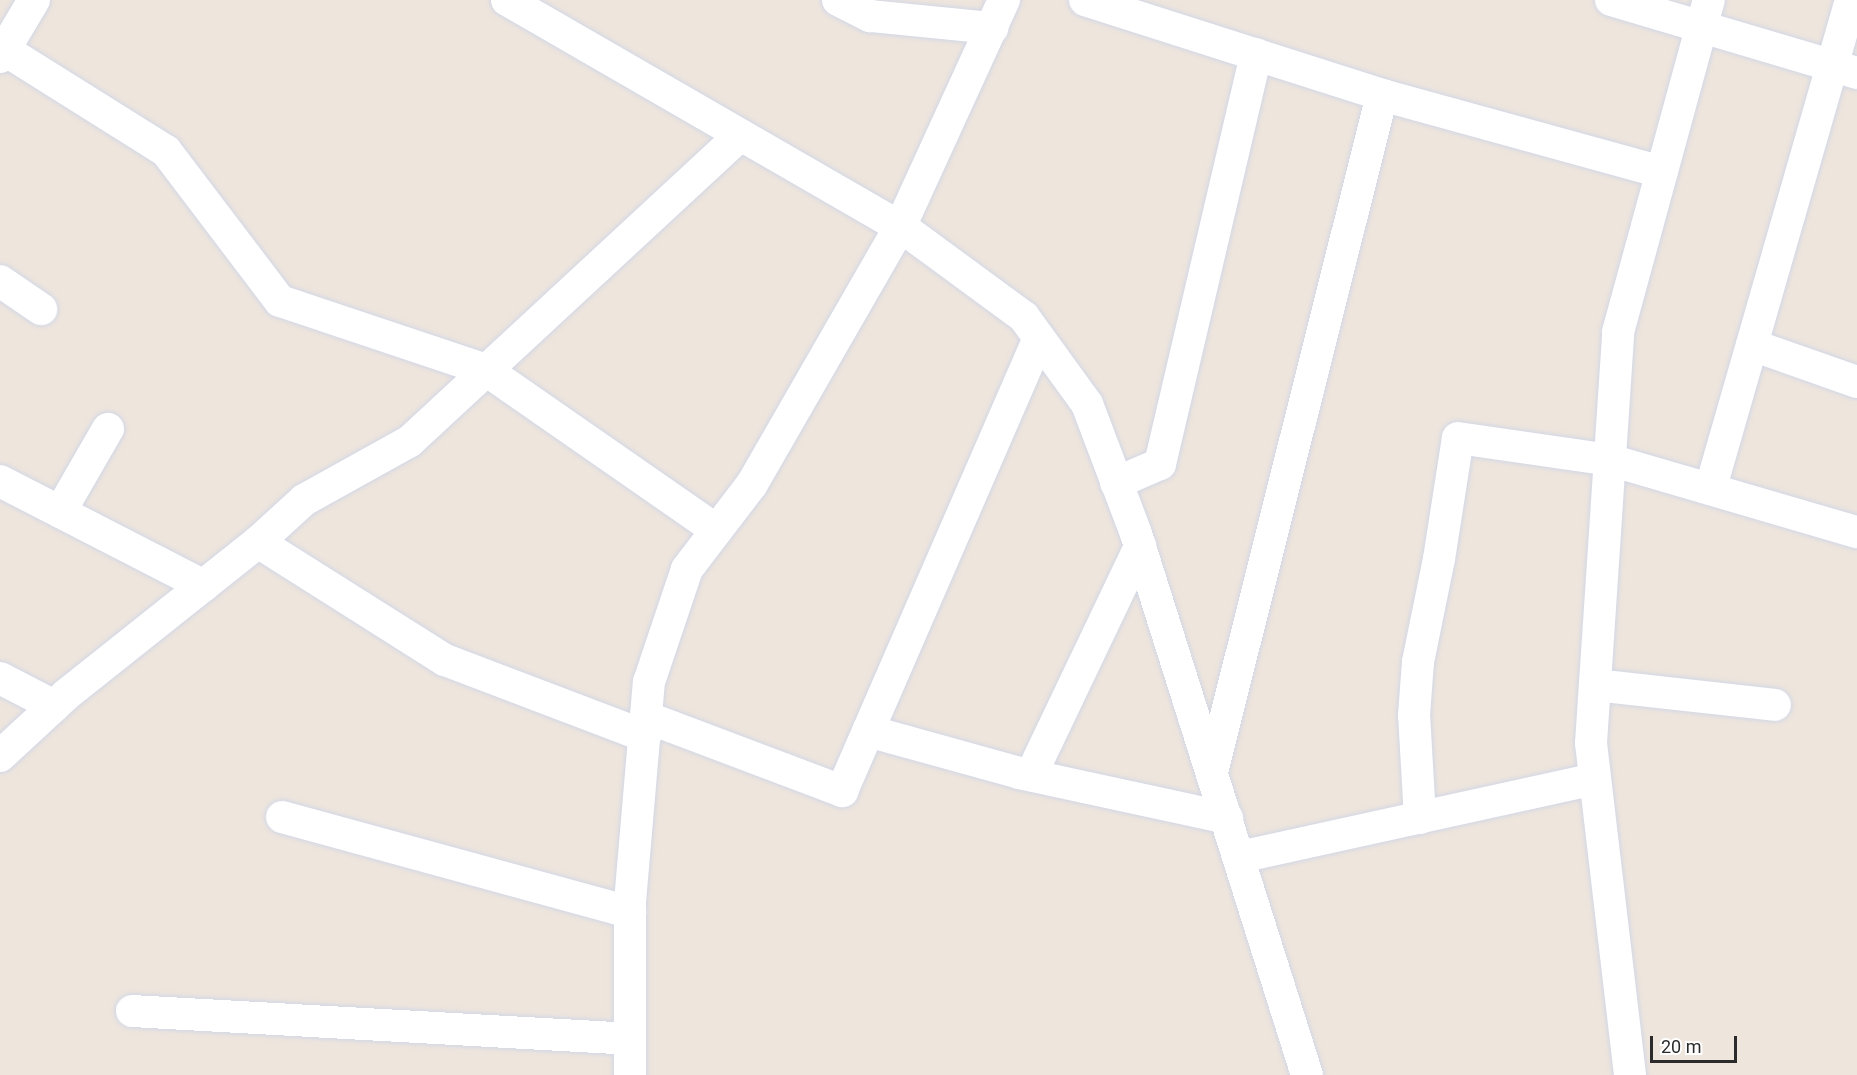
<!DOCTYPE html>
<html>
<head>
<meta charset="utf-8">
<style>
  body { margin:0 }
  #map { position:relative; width:1857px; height:1075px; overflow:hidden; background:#eee5dd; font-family:Roboto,sans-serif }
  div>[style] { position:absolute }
  .roads { filter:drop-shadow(0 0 2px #d2d7e5) drop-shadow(0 0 2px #d2d7e5) }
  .street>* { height:32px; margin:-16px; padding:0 16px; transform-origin:16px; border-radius:16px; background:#fff }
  span { translate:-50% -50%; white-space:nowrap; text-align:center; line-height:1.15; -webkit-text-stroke:6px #fff; paint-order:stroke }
  .scale { position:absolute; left:1650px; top:1036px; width:87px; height:27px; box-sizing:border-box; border:3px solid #2b2b2b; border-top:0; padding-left:8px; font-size:18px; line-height:21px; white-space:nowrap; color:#2b2b2b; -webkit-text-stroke:4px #fff; paint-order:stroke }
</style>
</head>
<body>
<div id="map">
  <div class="roads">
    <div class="street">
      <i style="left:507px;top:0;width:462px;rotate:30deg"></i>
      <i style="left:907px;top:231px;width:145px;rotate:36.3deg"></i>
      <i style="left:1024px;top:317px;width:107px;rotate:54.1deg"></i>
      <i style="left:1087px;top:404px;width:139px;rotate:69.3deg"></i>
      <i style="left:1136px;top:534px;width:567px;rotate:72.46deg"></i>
      <i style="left:838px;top:0;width:36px;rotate:27deg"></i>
      <i style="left:870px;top:16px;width:123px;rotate:5.6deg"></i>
      <i style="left:1085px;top:0;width:312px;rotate:17.7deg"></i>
      <i style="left:1382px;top:95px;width:290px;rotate:15.4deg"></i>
      <i style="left:1611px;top:0;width:257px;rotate:16.5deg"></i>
      <i style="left:0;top:47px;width:196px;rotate:32.1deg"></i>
      <i style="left:166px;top:151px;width:188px;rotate:52.8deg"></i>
      <i style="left:280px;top:301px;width:217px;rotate:18.5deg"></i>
      <i style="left:486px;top:370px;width:280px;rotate:34.8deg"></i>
      <i style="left:0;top:57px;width:66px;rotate:-59.2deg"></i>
      <i style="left:0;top:281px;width:50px;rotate:34.3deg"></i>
      <i style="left:1752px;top:345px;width:111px;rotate:19.4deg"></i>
      <i style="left:0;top:481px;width:229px;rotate:27.2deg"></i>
      <i style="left:1116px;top:483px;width:48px;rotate:-23.4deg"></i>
      <i style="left:1160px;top:464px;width:421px;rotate:-76.8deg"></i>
      <i style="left:1711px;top:487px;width:507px;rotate:-73.96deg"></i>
      <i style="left:60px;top:512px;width:96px;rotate:-60deg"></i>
      <i style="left:258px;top:542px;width:221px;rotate:32.3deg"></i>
      <i style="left:445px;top:660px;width:214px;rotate:20.8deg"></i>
      <i style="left:0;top:678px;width:61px;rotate:27.4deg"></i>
      <i style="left:1595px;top:685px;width:181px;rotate:6.3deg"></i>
      <i style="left:646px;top:717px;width:210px;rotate:20.7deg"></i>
      <i style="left:842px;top:791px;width:493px;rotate:-66.5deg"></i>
      <i style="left:868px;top:731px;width:157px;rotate:15.5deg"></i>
      <i style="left:1019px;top:773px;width:213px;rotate:12.2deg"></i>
      <i style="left:0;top:756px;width:91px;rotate:-42.8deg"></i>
      <i style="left:67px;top:694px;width:244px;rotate:-38.5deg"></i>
      <i style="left:258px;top:542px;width:62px;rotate:-42.4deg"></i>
      <i style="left:304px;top:500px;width:121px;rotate:-29.1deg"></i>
      <i style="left:410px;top:441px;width:450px;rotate:-42.8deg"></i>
      <i style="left:1212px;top:772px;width:698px;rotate:-75.9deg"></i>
      <i style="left:1031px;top:775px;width:254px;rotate:-64.5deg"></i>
      <i style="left:282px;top:817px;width:361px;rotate:15.3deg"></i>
      <i style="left:1420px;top:818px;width:103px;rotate:-93.3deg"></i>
      <i style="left:1414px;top:715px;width:53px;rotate:-85.7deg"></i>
      <i style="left:1418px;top:662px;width:105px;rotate:-78.5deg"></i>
      <i style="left:1439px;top:559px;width:122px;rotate:-81.1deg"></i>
      <i style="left:1458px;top:438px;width:154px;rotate:8.2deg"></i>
      <i style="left:1610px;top:460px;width:257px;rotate:16.3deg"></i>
      <i style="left:1240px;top:857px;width:363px;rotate:-12.4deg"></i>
      <i style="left:132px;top:1011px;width:499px;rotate:3.2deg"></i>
      <i style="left:630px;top:1075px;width:173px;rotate:-90deg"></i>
      <i style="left:630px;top:902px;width:221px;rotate:-85.1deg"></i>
      <i style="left:649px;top:682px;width:119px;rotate:-71.4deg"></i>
      <i style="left:687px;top:569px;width:107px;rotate:-52.6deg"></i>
      <i style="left:752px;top:484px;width:297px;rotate:-60.1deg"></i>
      <i style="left:900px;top:227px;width:250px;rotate:-65.4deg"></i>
      <i style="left:1630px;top:1075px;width:334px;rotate:-96.7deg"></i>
      <i style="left:1591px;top:743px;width:412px;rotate:-86.2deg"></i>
      <i style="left:1618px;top:332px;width:344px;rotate:-74.7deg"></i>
    </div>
  </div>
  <div class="scale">20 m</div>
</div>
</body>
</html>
